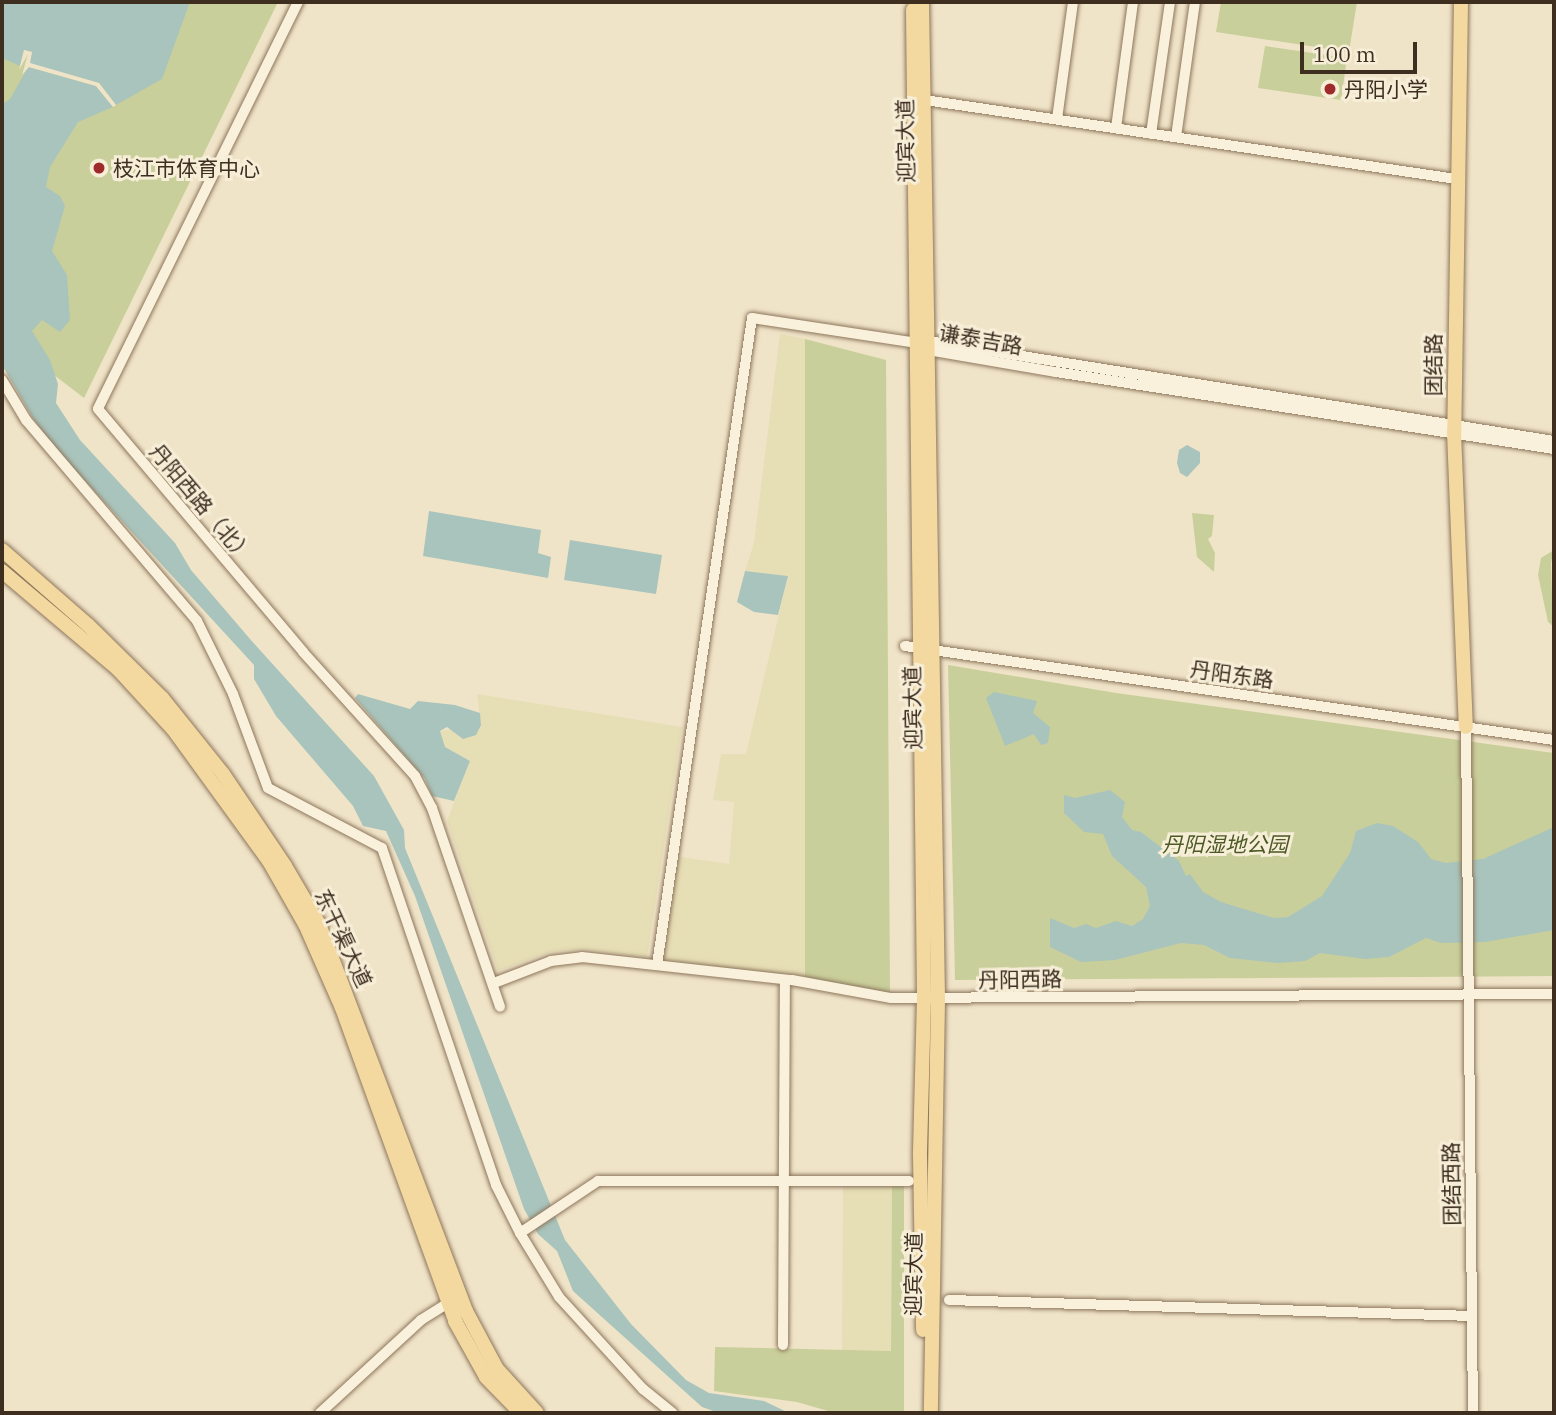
<!DOCTYPE html>
<html>
<head>
<meta charset="utf-8">
<style>
  body { margin:0 }
  #map { position:relative; width:1556px; height:1415px; overflow:hidden; background:#f0e4c8; font-family:"IBM Plex Serif","Noto Sans SC",serif }
  div>[style] { position:absolute }
  .farmland>* { inset:0; background:#e6deb5 }
  .green>* { inset:0; background:#c9cf9b }
  .water>* { inset:0; background:#a9c4bc }
  .pier>* { inset:0; background:#f0e4c8 }
  .roads { filter:drop-shadow(0 0 2px #8d765c) drop-shadow(0 0 2px #8d765c) }
  .minor>* { height:10px; margin:-5px; padding:0 5px; transform-origin:5px; border-radius:5px; background:#faf1dc }
  .major>* { height:14px; margin:-7px; padding:0 7px; transform-origin:7px; border-radius:7px; background:#f3d9a0 }
  .dots>* { width:19px; height:19px; translate:-50% -50%; box-sizing:border-box; border:4px solid #f7eed8; border-radius:50% }
  span { translate:-50% -50%; white-space:nowrap; text-align:center; line-height:1.15; -webkit-text-stroke:6px #f7eed8; paint-order:stroke }
  .poi-label { font-size:21px; color:#3d2e20 }
  .left { translate:0 -50%; text-align:left }
  .street-label { font-size:21px; color:#3d2e20 }
  .park-label { font-size:21px; color:#4d5a26; font-style:italic }
  .frame { position:absolute; inset:0; border:4px solid #3d2e20; pointer-events:none }
  .scale { position:absolute; left:1300px; top:42px; width:117px; height:32px; box-sizing:border-box; border:4px solid #3d2e20; border-top:0; padding-left:9px; font-size:21px; line-height:24px; white-space:nowrap; color:#3d2e20; -webkit-text-stroke:5px #f7eed8; paint-order:stroke }
</style>
</head>
<body>
<div id="map">
  <div class="farmland">
    <i style="clip-path:polygon(780px 334px,805px 339px,805px 977px,663px 961px,674px 856px,729px 864px,734px 802px,713px 800px,721px 754px,746px 754px,788px 576px,745px 571px,754px 543px)"></i>
    <i style="clip-path:polygon(477px 694px,682px 727px,647px 957px,582px 949px,550px 952px,498px 971px,447px 821px,470px 761px,445px 747px,440px 731px,481px 725px)"></i>
    <i style="clip-path:polygon(843px 1185px,892px 1186px,891px 1351px,842px 1350px)"></i>
  </div>
  <div class="green">
    <i style="clip-path:polygon(2px 2px,278px 2px,84px 398px,2px 335px)"></i>
    <i style="clip-path:polygon(1221px 2px,1357px 2px,1349px 52px,1216px 32px)"></i>
    <i style="clip-path:polygon(1265px 46px,1347px 58px,1341px 100px,1258px 88px)"></i>
    <i style="clip-path:polygon(805px 339px,886px 360px,890px 993px,805px 977px)"></i>
    <i style="clip-path:polygon(1192px 513px,1214px 515px,1212px 536px,1208px 539px,1215px 553px,1214px 572px,1197px 557px)"></i>
    <i style="clip-path:polygon(1554px 550px,1551px 563px,1553px 626px,1548px 622px,1538px 575px,1541px 558px)"></i>
    <i style="clip-path:polygon(948px 665px,1116px 693px,1554px 753px,1554px 976px,955px 980px)"></i>
    <i style="clip-path:polygon(892px 1186px,904px 1186px,904px 1413px,835px 1413px,797px 1402px,714px 1391px,715px 1347px,891px 1351px)"></i>
  </div>
  <div class="water">
    <i style="clip-path:polygon(8px 2px,190px 2px,162px 79px,116px 105px,99px 83px,29px 63px,32px 52px,24px 50px,20px 66px,2px 58px,2px 7px)"></i>
    <i style="clip-path:polygon(28px 67px,96px 86px,113px 107px,78px 122px,50px 167px,46px 187px,60px 196px,65px 206px,52px 251px,67px 275px,70px 320px,60px 332px,42px 320px,32px 331px,50px 360px,58px 384px,56px 403px,80px 440px,175px 543px,191px 570px,250px 639px,374px 776px,404px 830px,405px 848px,565px 1240px,631px 1324px,686px 1380px,709px 1393px,764px 1401px,789px 1413px,719px 1413px,702px 1407px,573px 1291px,557px 1251px,538px 1234px,524px 1209px,415px 896px,386px 831px,363px 826px,353px 806px,276px 716px,254px 679px,254px 665px,63px 457px,34px 420px,2px 365px,2px 104px,10px 99px)"></i>
    <i style="clip-path:polygon(1187px 445px,1200px 452px,1200px 463px,1187px 477px,1180px 473px,1177px 463px,1179px 450px)"></i>
    <i style="clip-path:polygon(429px 511px,541px 530px,538px 553px,551px 557px,548px 578px,423px 556px)"></i>
    <i style="clip-path:polygon(570px 540px,662px 555px,656px 594px,564px 580px)"></i>
    <i style="clip-path:polygon(745px 571px,788px 576px,778px 615px,754px 612px,737px 602px)"></i>
    <i style="clip-path:polygon(994px 692px,1037px 701px,1033px 713px,1050px 727px,1048px 743px,1041px 745px,1034px 734px,1005px 746px,986px 698px)"></i>
    <i style="clip-path:polygon(358px 694px,410px 709px,418px 701px,455px 705px,480px 713px,481px 725px,476px 735px,463px 739px,447px 727px,440px 731px,445px 747px,470px 761px,454px 801px,432px 796px,425px 779px,355px 698px)"></i>
    <i style="clip-path:polygon(1110px 790px,1125px 802px,1122px 817px,1132px 830px,1141px 832px,1179px 861px,1186px 876px,1190px 874px,1203px 892px,1221px 902px,1274px 918px,1288px 917px,1322px 896px,1350px 853px,1356px 831px,1377px 823px,1393px 826px,1418px 842px,1431px 859px,1446px 863px,1483px 859px,1554px 827px,1554px 930px,1485px 942px,1441px 943px,1426px 938px,1389px 957px,1365px 959px,1320px 953px,1305px 961px,1278px 963px,1230px 958px,1204px 945px,1181px 943px,1115px 960px,1081px 962px,1050px 947px,1050px 918px,1074px 928px,1086px 924px,1096px 928px,1116px 921px,1132px 926px,1143px 919px,1150px 906px,1146px 887px,1112px 856px,1103px 834px,1084px 832px,1064px 813px,1064px 795px,1075px 798px)"></i>
  </div>
  <div class="pier">
    <i style="clip-path:polygon(24px 50px,32px 52px,30px 63px,99px 83px,116px 105px,113px 107px,96px 86px,29px 67px,22px 75px,28px 54px,19px 70px)"></i>
  </div>
  <div class="roads">
    <div class="minor">
      <i style="left:298px;top:2px;width:453px;rotate:116.2deg"></i>
      <i style="left:98px;top:409px;width:318px;rotate:49.8deg"></i>
      <i style="left:303px;top:652px;width:167px;rotate:47.9deg"></i>
      <i style="left:415px;top:776px;width:36px;rotate:62deg"></i>
      <i style="left:432px;top:808px;width:210px;rotate:71.1deg"></i>
      <i style="left:925px;top:100px;width:537px;rotate:8.46deg"></i>
      <i style="left:1057px;top:119px;width:118px;rotate:-82.2deg"></i>
      <i style="left:1116px;top:128px;width:127px;rotate:-82.3deg"></i>
      <i style="left:1151px;top:134px;width:133px;rotate:-81.8deg"></i>
      <i style="left:1176px;top:137px;width:136px;rotate:-82deg"></i>
      <i style="left:922px;top:340px;width:640px;rotate:9.08deg"></i>
      <i style="left:2px;top:380px;width:47px;rotate:59deg"></i>
      <i style="left:26px;top:420px;width:264px;rotate:49.6deg"></i>
      <i style="left:197px;top:621px;width:81px;rotate:63.7deg"></i>
      <i style="left:233px;top:694px;width:100px;rotate:69.6deg"></i>
      <i style="left:268px;top:788px;width:129px;rotate:27.8deg"></i>
      <i style="left:382px;top:848px;width:356px;rotate:71.3deg"></i>
      <i style="left:496px;top:1185px;width:54px;rotate:63.4deg"></i>
      <i style="left:520px;top:1233px;width:75px;rotate:58.6deg"></i>
      <i style="left:559px;top:1297px;width:125px;rotate:47.6deg"></i>
      <i style="left:643px;top:1389px;width:38px;rotate:39deg"></i>
      <i style="left:905px;top:646px;width:656px;rotate:8.24deg"></i>
      <i style="left:1466px;top:727px;width:686px;rotate:89.42deg"></i>
      <i style="left:657px;top:965px;width:654px;rotate:-81.65deg"></i>
      <i style="left:752px;top:318px;width:167px;rotate:8.6deg"></i>
      <i style="left:917px;top:343px;width:13px;rotate:32deg"></i>
      <i style="left:928px;top:350px;width:130px;rotate:9.8deg"></i>
      <i style="left:1056px;top:372px;width:504px;rotate:8.79deg"></i>
      <i style="left:494px;top:983px;width:61px;rotate:-21.1deg"></i>
      <i style="left:551px;top:961px;width:31px;rotate:-7deg"></i>
      <i style="left:582px;top:957px;width:211px;rotate:6.3deg"></i>
      <i style="left:792px;top:980px;width:101px;rotate:10.3deg"></i>
      <i style="left:891px;top:998px;width:663px;rotate:-0.35deg"></i>
      <i style="left:520px;top:1233px;width:94px;rotate:-33.7deg"></i>
      <i style="left:598px;top:1181px;width:311px"></i>
      <i style="left:949px;top:1300px;width:523px;rotate:1.75deg"></i>
      <i style="left:783px;top:1345px;width:365px;rotate:-89.7deg"></i>
      <i style="left:320px;top:1413px;width:137px;rotate:-42.6deg"></i>
      <i style="left:421px;top:1320px;width:32px;rotate:-32deg"></i>
    </div>
    <div class="major">
      <i style="left:922px;top:2px;width:998px;rotate:89.08deg"></i>
      <i style="left:938px;top:1000px;width:413px;rotate:91deg"></i>
      <i style="left:1461px;top:2px;width:430px;rotate:90.9deg"></i>
      <i style="left:1454px;top:432px;width:295px;rotate:87.7deg"></i>
      <i style="left:913px;top:10px;width:989px;rotate:89.36deg"></i>
      <i style="left:924px;top:999px;width:156px;rotate:91.5deg"></i>
      <i style="left:920px;top:1155px;width:175px;rotate:89deg"></i>
      <i style="left:2px;top:550px;width:114px;rotate:41.1deg"></i>
      <i style="left:88px;top:625px;width:104px;rotate:44.6deg"></i>
      <i style="left:162px;top:698px;width:97px;rotate:51.2deg"></i>
      <i style="left:223px;top:774px;width:111px;rotate:56deg"></i>
      <i style="left:285px;top:866px;width:67px;rotate:59.6deg"></i>
      <i style="left:319px;top:924px;width:414px;rotate:69.2deg"></i>
      <i style="left:466px;top:1311px;width:66px;rotate:61.9deg"></i>
      <i style="left:497px;top:1369px;width:59px;rotate:47.7deg"></i>
      <i style="left:2px;top:571px;width:152px;rotate:40.2deg"></i>
      <i style="left:118px;top:669px;width:81px;rotate:47.5deg"></i>
      <i style="left:173px;top:729px;width:163px;rotate:54deg"></i>
      <i style="left:269px;top:861px;width:73px;rotate:60.3deg"></i>
      <i style="left:305px;top:924px;width:92px;rotate:66.2deg"></i>
      <i style="left:342px;top:1008px;width:333px;rotate:70.1deg"></i>
      <i style="left:455px;top:1321px;width:64px;rotate:61deg"></i>
      <i style="left:486px;top:1377px;width:50px;rotate:45.8deg"></i>
    </div>
  </div>
  <div class="dots">
    <i style="left:1330px;top:89px;background:#9e2a2b"></i>
    <i style="left:99px;top:168px;background:#9e2a2b"></i>
  </div>
  <div class="poi-label">
    <span class="left" style="left:1344px;top:89px">丹阳小学</span>
    <span class="left" style="left:113px;top:168px">枝江市体育中心</span>
  </div>
  <div class="street-label">
    <span style="left:905px;top:141px;rotate:-91deg">迎宾大道</span>
    <span style="left:981px;top:339px;rotate:10deg">谦泰吉路</span>
    <span style="left:1433px;top:365px;rotate:-90deg">团结路</span>
    <span style="left:202px;top:503px;rotate:50deg">丹阳西路（北）</span>
    <span style="left:1232px;top:674px;rotate:8deg">丹阳东路</span>
    <span style="left:912px;top:708px;rotate:-91deg">迎宾大道</span>
    <span style="left:344px;top:938px;rotate:65deg">东干渠大道</span>
    <span style="left:1020px;top:979px;rotate:-1deg">丹阳西路</span>
    <span style="left:1451px;top:1184px;rotate:-91deg">团结西路</span>
    <span style="left:913px;top:1274px;rotate:-89deg">迎宾大道</span>
  </div>
  <div class="park-label">
    <span style="left:1225px;top:844px">丹阳湿地公园</span>
  </div>
  <div class="frame"></div>
  <div class="scale">100 m</div>
</div>
</body>
</html>
